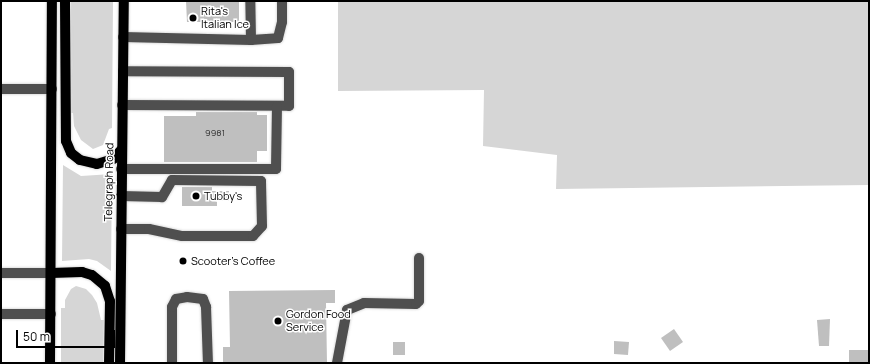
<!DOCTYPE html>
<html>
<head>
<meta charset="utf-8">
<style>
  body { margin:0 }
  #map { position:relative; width:870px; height:364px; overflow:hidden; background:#fff; font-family:Manrope,sans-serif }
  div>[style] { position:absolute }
  .green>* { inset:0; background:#d6d6d6 }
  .building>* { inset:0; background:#bfbfbf }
  .roads { filter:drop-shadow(0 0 1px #dbdbdb) drop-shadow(0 0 1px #dbdbdb) }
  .minor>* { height:10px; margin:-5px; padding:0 5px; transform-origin:5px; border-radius:5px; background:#4f4f4f }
  .major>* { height:10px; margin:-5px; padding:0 5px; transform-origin:5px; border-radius:5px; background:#000 }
  .dots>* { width:11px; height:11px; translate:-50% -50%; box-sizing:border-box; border:2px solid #fff; border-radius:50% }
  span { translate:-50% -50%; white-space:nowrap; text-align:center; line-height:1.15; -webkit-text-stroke:3px #fff; paint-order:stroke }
  .number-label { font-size:9px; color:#303030 }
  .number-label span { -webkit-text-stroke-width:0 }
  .poi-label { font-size:11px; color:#000 }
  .left { translate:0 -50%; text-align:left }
  .street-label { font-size:11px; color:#000 }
  .frame { position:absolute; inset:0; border:2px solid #000; pointer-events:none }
  .scale { position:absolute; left:16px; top:330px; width:99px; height:18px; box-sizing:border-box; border:2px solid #000; border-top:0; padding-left:5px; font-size:12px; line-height:14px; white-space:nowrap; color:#000; -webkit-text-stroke:3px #fff; paint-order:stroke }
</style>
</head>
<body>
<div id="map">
  <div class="green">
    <i style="clip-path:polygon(71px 1px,113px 1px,112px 128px,109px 129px,103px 145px,93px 149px,81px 140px,74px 126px,73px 113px,70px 113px)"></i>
    <i style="clip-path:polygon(338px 1px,869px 1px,869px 185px,556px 189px,557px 155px,483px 146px,484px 90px,338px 91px)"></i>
    <i style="clip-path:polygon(63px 165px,81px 176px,112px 174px,111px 271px,97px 261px,89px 259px,62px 261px)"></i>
    <i style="clip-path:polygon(76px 286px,86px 289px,92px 295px,97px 303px,101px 320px,104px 320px,103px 363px,61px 363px,61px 308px,65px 308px,65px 300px,71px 289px)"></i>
  </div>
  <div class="building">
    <i style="clip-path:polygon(186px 1px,239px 2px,239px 22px,187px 22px)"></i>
    <i style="clip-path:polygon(196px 112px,257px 112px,257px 115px,267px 115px,267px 151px,257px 151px,257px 162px,164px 162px,164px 116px,196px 116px)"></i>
    <i style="clip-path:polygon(182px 187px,212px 187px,212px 191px,229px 191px,229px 201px,217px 201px,217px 206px,182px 206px)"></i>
    <i style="clip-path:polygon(335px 290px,335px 303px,326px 303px,327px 363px,223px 363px,223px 347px,230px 347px,229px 291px)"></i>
    <i style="clip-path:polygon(830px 319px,829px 346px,819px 346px,817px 320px)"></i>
    <i style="clip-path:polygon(674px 329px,683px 342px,670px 351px,661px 338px)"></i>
    <i style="clip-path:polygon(614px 341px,629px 342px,628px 355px,614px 354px)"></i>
    <i style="clip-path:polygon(393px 342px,405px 342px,405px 355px,393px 355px)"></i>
    <i style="clip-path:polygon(849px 350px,869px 350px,869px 363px,849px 363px)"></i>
  </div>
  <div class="roads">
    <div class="minor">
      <i style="left:123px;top:37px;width:128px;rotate:1.3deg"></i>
      <i style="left:251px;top:40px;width:39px;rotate:-91deg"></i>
      <i style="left:251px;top:40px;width:27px;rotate:-4deg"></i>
      <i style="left:278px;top:38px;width:16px;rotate:-76deg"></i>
      <i style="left:282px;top:22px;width:21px;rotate:-90deg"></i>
      <i style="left:1px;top:89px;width:51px"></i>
      <i style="left:122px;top:105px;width:167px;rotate:0.3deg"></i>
      <i style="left:289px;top:106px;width:34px;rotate:-90deg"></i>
      <i style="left:289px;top:72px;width:166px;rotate:-179.7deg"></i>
      <i style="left:121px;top:169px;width:155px"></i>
      <i style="left:276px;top:169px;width:63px;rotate:-89.1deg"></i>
      <i style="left:121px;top:229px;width:28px"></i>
      <i style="left:149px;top:229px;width:34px;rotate:12deg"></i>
      <i style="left:182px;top:236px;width:71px"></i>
      <i style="left:253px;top:236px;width:13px;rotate:-48deg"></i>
      <i style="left:262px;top:226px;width:45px;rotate:-91.3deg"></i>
      <i style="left:261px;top:181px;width:89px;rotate:-179.4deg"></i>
      <i style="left:172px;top:180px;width:20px;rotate:120deg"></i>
      <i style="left:162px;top:197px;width:41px;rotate:-178.6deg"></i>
      <i style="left:1px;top:273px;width:50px"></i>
      <i style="left:1px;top:314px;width:50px"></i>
      <i style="left:172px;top:363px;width:56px;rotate:-90deg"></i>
      <i style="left:172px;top:307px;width:9px;rotate:-63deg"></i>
      <i style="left:176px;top:299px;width:11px;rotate:-10deg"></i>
      <i style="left:187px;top:297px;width:16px;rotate:7deg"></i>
      <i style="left:203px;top:299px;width:9px;rotate:69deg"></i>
      <i style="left:206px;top:307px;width:56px;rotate:88deg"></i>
      <i style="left:337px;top:363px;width:54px;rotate:-79.3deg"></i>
      <i style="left:347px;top:310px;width:18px;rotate:-22deg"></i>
      <i style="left:364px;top:303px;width:52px;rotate:1.1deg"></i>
      <i style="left:416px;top:304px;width:4px;rotate:-45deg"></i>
      <i style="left:419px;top:301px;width:43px;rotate:-90deg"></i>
    </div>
    <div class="major">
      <i style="left:65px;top:1px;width:140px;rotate:89.6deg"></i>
      <i style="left:66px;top:141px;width:13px;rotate:67deg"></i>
      <i style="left:71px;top:153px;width:11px;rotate:38deg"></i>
      <i style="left:80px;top:160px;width:17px;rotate:13deg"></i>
      <i style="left:97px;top:164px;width:17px;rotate:-17deg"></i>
      <i style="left:113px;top:159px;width:12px;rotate:-48deg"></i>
      <i style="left:51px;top:273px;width:31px;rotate:-2deg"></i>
      <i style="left:82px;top:272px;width:10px;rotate:17deg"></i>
      <i style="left:92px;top:275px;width:17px;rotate:40deg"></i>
      <i style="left:105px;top:286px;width:16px;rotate:72deg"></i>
      <i style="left:110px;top:301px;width:62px;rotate:90.9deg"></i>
      <i style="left:50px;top:363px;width:362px;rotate:-89.7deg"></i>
      <i style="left:120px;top:363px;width:362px;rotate:-89.4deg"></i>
    </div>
  </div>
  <div class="dots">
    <i style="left:193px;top:18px;background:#000"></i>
    <i style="left:196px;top:196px;background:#000"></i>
    <i style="left:183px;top:261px;background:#000"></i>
    <i style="left:278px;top:321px;background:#000"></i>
  </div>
  <div class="number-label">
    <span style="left:215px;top:133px">9981</span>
  </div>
  <div class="poi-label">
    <span class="left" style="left:201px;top:18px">Rita's<br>Italian Ice</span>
    <span class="left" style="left:204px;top:196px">Tubby's</span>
    <span class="left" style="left:191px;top:261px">Scooter's Coffee</span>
    <span class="left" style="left:286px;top:321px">Gordon Food<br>Service</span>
  </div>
  <div class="street-label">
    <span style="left:109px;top:182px;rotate:-89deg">Telegraph Road</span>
  </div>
  <div class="frame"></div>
  <div class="scale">50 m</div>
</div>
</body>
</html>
